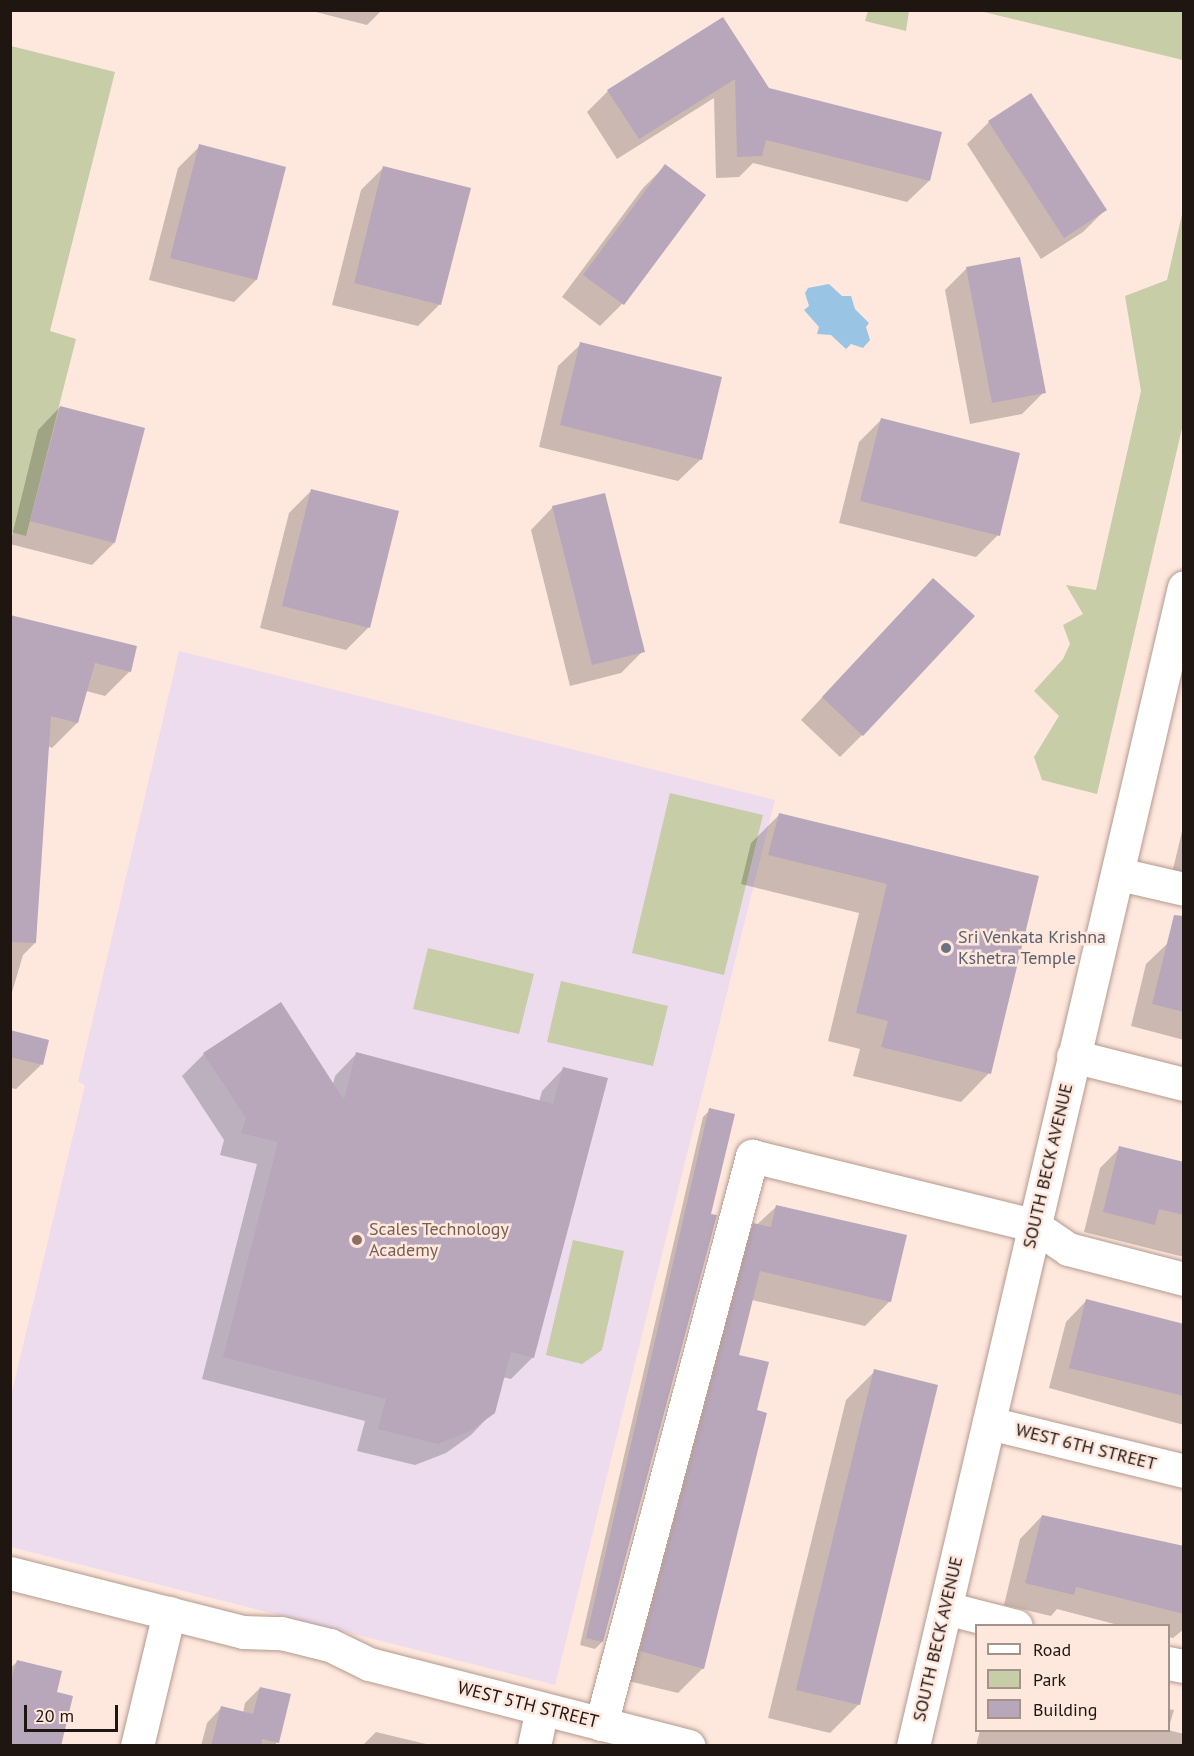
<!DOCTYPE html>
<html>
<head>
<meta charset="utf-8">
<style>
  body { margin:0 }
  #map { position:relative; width:1194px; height:1756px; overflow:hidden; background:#fee7dd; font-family:"PT Sans",sans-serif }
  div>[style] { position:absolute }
  .education>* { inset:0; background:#eddcee }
  .green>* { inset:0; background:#c7cda7 }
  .water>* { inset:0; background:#99c4e3 }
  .shadow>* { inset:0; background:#0003 }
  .building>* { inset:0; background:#b8a6bb }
  .roads { filter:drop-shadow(0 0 2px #b49a8e) drop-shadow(0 0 2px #b49a8e) }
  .minor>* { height:33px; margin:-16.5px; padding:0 16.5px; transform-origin:16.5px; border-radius:16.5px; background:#fff }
  .dots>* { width:16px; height:16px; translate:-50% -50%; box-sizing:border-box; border:3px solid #fee7dd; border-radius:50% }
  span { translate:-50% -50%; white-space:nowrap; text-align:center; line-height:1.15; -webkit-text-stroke:5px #fee7dd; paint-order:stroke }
  .worship-label { font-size:18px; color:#5b616d }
  .left { translate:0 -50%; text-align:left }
  .street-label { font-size:18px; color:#1f1611 }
  .education-label { font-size:18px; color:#785e54 }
  .frame { position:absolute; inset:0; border:12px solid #1f1611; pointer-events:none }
  .legend { position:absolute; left:975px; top:1624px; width:195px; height:108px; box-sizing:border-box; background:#fee7dd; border:2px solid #a5938b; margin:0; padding:8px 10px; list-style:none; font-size:18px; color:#1f1611 }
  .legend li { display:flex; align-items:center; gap:12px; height:30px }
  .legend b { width:30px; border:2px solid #a5938b }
  .scale { position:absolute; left:24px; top:1705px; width:94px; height:27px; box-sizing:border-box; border:3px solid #1f1611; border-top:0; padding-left:8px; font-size:18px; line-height:21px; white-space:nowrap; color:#1f1611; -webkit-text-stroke:4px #fee7dd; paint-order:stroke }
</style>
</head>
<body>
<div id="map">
  <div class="education">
    <i style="clip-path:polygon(179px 651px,775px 800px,555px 1685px,11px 1547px,11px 1396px,85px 1085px,78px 1082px)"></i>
  </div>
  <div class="green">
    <i style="clip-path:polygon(868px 11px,909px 11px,906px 31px,865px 21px)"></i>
    <i style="clip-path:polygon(980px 11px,1183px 11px,1183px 60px)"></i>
    <i style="clip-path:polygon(11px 46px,115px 72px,50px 331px,76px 339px,26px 536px,11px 532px)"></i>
    <i style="clip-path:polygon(1183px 210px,1183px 424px,1097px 794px,1042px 780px,1034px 757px,1059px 716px,1034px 691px,1063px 659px,1070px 644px,1063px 625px,1083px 614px,1066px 585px,1096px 590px,1141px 391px,1125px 296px,1167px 280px)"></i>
    <i style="clip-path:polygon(670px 793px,763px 815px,724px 975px,632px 953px)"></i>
    <i style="clip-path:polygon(428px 948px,534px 974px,519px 1034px,413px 1009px)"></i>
    <i style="clip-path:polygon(561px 981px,668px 1006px,653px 1066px,547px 1042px)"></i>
    <i style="clip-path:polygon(573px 1240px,624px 1251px,602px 1350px,582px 1364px,546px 1355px)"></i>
  </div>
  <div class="water">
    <i style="clip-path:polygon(829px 284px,842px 296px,851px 296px,855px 309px,869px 323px,866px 327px,870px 340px,863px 348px,851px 344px,846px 349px,831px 335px,817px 334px,819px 327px,804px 310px,809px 306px,805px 293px,808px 288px)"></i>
  </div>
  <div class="shadow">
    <i style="clip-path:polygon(308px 10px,382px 10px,367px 25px)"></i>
    <i style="clip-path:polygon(723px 19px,768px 90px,929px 181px,907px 202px,753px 163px,739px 177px,716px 178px,714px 98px,617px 159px,587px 112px,608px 91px)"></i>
    <i style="clip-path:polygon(989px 122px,1105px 210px,1083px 232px,1041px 259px,967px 144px)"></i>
    <i style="clip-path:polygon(200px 146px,256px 280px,234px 302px,149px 280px,178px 168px)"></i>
    <i style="clip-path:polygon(665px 166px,704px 195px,622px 304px,600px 326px,562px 297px,643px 188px)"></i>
    <i style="clip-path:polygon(383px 168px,440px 304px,418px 326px,332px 305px,361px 190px)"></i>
    <i style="clip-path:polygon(967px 268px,1044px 392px,1022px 414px,970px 424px,945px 290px)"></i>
    <i style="clip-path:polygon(581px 344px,701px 459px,678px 481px,539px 447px,558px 366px)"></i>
    <i style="clip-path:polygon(60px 407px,114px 543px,92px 565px,10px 544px,38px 430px)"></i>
    <i style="clip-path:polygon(881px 420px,998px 535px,976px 557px,839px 523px,859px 442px)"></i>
    <i style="clip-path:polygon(311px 491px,368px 628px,346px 650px,260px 628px,289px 513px)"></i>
    <i style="clip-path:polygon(553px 507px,643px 651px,621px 673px,570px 686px,531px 530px)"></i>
    <i style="clip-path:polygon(911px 602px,862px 735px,840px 757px,801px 720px)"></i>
    <i style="clip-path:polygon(10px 619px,130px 671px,105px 696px,86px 691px,77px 723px,52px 748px,48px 746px,35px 943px,23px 955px,10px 999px)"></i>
    <i style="clip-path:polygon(779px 815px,1037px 877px,989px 1073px,961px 1102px,853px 1076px,860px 1049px,828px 1041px,859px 913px,741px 884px,751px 843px)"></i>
    <i style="clip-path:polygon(1184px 823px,1184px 890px,1169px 886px)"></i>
    <i style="clip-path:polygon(1169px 942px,1184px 945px,1184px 1040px,1131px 1026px,1146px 964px)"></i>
    <i style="clip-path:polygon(10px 1032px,41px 1065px,16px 1089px,10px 1088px)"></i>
    <i style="clip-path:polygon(357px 1053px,539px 1102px,542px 1091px,564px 1068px,533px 1357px,511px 1379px,502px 1377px,493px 1412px,471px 1435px,446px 1453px,415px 1465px,357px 1451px,365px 1421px,202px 1379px,257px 1164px,220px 1155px,224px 1140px,182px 1076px,204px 1054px,333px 1084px,335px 1076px)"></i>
    <i style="clip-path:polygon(710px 1110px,709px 1215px,602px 1642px,595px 1649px,580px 1645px,703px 1117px)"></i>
    <i style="clip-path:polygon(1120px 1148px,1184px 1164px,1184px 1257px,1084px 1232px,1100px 1168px)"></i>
    <i style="clip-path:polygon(776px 1207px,890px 1301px,865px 1326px,752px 1300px,738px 1356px,755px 1411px,703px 1668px,678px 1693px,616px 1678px,729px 1250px)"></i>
    <i style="clip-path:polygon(1086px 1301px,1184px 1325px,1184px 1425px,1049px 1388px,1066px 1322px)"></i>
    <i style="clip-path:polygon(875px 1371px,859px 1704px,830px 1733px,768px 1718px,846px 1400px)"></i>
    <i style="clip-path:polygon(1042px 1516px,1184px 1548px,1184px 1629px,1173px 1638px,1168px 1637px,1168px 1626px,1122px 1626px,1057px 1609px,1051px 1616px,1004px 1605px,1020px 1539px)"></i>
    <i style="clip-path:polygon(17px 1662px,10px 1746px,10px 1668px)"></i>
    <i style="clip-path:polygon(260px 1688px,277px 1742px,274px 1746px,201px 1746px,207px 1723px,221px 1708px,243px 1713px,245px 1703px)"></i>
    <i style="clip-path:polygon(1168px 1709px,1174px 1710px,1168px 1730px)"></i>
    <i style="clip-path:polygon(980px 1730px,1168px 1730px,1184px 1734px,1184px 1746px,976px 1746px)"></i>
    <i style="clip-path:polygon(376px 1732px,430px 1745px,430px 1746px,362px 1746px)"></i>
  </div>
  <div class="building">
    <i style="clip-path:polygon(723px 17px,769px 88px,942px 132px,930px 181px,766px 140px,762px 156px,737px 157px,735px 79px,639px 139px,607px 90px)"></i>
    <i style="clip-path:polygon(1031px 93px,1107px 210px,1064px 238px,988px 121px)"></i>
    <i style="clip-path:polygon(199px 144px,286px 167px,257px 280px,170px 258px)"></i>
    <i style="clip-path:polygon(665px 164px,706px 195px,624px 305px,583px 275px)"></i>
    <i style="clip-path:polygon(383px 166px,471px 188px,441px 305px,354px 283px)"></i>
    <i style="clip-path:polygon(1020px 257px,1046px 393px,992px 403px,966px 267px)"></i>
    <i style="clip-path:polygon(580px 342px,722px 377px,702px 460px,560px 425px)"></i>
    <i style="clip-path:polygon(60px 406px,145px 428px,115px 543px,30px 521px)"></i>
    <i style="clip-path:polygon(881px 418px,1020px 453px,1000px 536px,860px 501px)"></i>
    <i style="clip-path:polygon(311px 489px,399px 511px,370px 628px,282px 606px)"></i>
    <i style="clip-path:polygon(605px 493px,645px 652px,592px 665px,552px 506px)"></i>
    <i style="clip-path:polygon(933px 578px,975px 616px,863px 736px,822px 697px)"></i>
    <i style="clip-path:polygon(10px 615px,137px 646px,131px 672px,95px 663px,78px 723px,51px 716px,36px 943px,10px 942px)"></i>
    <i style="clip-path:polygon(779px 813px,1039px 876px,991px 1074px,881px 1047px,888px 1021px,856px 1013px,887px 884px,768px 855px)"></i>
    <i style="clip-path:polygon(1174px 915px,1184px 916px,1184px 1012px,1152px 1004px)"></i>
    <i style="clip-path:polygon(281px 1002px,344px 1100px,356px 1052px,553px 1104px,563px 1067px,608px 1078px,534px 1358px,511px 1352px,495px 1413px,470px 1431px,438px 1444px,378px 1429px,386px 1399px,223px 1357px,278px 1142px,241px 1133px,246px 1118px,203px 1053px)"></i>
    <i style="clip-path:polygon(10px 1030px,49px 1040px,43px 1065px,10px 1057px)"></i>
    <i style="clip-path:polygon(709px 1108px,735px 1114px,711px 1214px,717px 1215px,603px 1642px,586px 1638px)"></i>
    <i style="clip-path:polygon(1119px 1146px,1184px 1162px,1184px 1215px,1159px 1209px,1155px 1225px,1103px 1212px)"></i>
    <i style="clip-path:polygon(776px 1205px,907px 1235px,891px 1302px,760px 1271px,739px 1355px,769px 1362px,757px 1410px,767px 1413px,704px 1669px,640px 1651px,753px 1223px,771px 1227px)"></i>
    <i style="clip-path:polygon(1086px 1299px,1184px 1324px,1184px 1396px,1069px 1368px)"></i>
    <i style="clip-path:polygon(874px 1369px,938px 1385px,860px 1705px,796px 1690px)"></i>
    <i style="clip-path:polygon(1042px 1515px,1184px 1546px,1184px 1614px,1076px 1587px,1074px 1595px,1025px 1583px)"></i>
    <i style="clip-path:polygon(17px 1660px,62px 1671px,57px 1692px,73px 1696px,61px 1746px,10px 1746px,10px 1684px)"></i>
    <i style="clip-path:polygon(260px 1687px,291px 1694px,279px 1743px,262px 1739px,261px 1746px,211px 1746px,221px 1706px,253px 1714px)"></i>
  </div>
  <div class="roads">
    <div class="minor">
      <i style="left:1119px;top:874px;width:67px;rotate:13deg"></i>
      <i style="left:1073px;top:1056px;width:114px;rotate:14.2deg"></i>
      <i style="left:989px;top:1423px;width:201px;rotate:13.8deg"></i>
      <i style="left:10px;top:1573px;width:240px;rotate:14.2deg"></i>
      <i style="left:243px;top:1632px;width:38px;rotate:2deg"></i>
      <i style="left:281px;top:1633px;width:50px;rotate:13.8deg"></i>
      <i style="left:330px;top:1645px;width:43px;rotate:26deg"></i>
      <i style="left:369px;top:1664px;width:330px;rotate:14.4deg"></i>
      <i style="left:946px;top:1608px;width:72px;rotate:14.4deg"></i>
      <i style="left:1168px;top:1663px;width:16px;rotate:11deg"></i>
      <i style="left:601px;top:1724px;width:588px;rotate:-75.11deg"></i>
      <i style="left:752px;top:1156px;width:289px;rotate:13.8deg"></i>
      <i style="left:1033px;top:1225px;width:42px;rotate:34.4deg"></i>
      <i style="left:1068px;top:1249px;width:120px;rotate:14.5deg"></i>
      <i style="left:137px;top:1746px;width:137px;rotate:-76.5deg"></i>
      <i style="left:534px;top:1746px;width:38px;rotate:-78deg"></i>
      <i style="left:913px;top:1746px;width:1190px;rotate:-76.84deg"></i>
    </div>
  </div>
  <div class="dots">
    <i style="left:946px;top:948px;background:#6b7280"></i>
    <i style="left:357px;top:1240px;background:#8d6e63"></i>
  </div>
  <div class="worship-label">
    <span class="left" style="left:958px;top:948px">Sri Venkata Krishna<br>Kshetra Temple</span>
  </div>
  <div class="street-label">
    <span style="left:1048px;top:1166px;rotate:-77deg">SOUTH BECK AVENUE</span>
    <span style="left:1086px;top:1447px;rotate:14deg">WEST 6TH STREET</span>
    <span style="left:938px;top:1639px;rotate:-77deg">SOUTH BECK AVENUE</span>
    <span style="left:528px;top:1705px;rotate:14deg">WEST 5TH STREET</span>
  </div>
  <div class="education-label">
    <span class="left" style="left:369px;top:1240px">Scales Technology<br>Academy</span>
  </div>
  <div class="frame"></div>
  <ul class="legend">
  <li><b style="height:8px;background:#fff"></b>Road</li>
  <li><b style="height:16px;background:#c7cda7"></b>Park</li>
  <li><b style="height:16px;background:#b8a6bb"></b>Building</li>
  </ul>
  <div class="scale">20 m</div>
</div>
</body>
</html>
